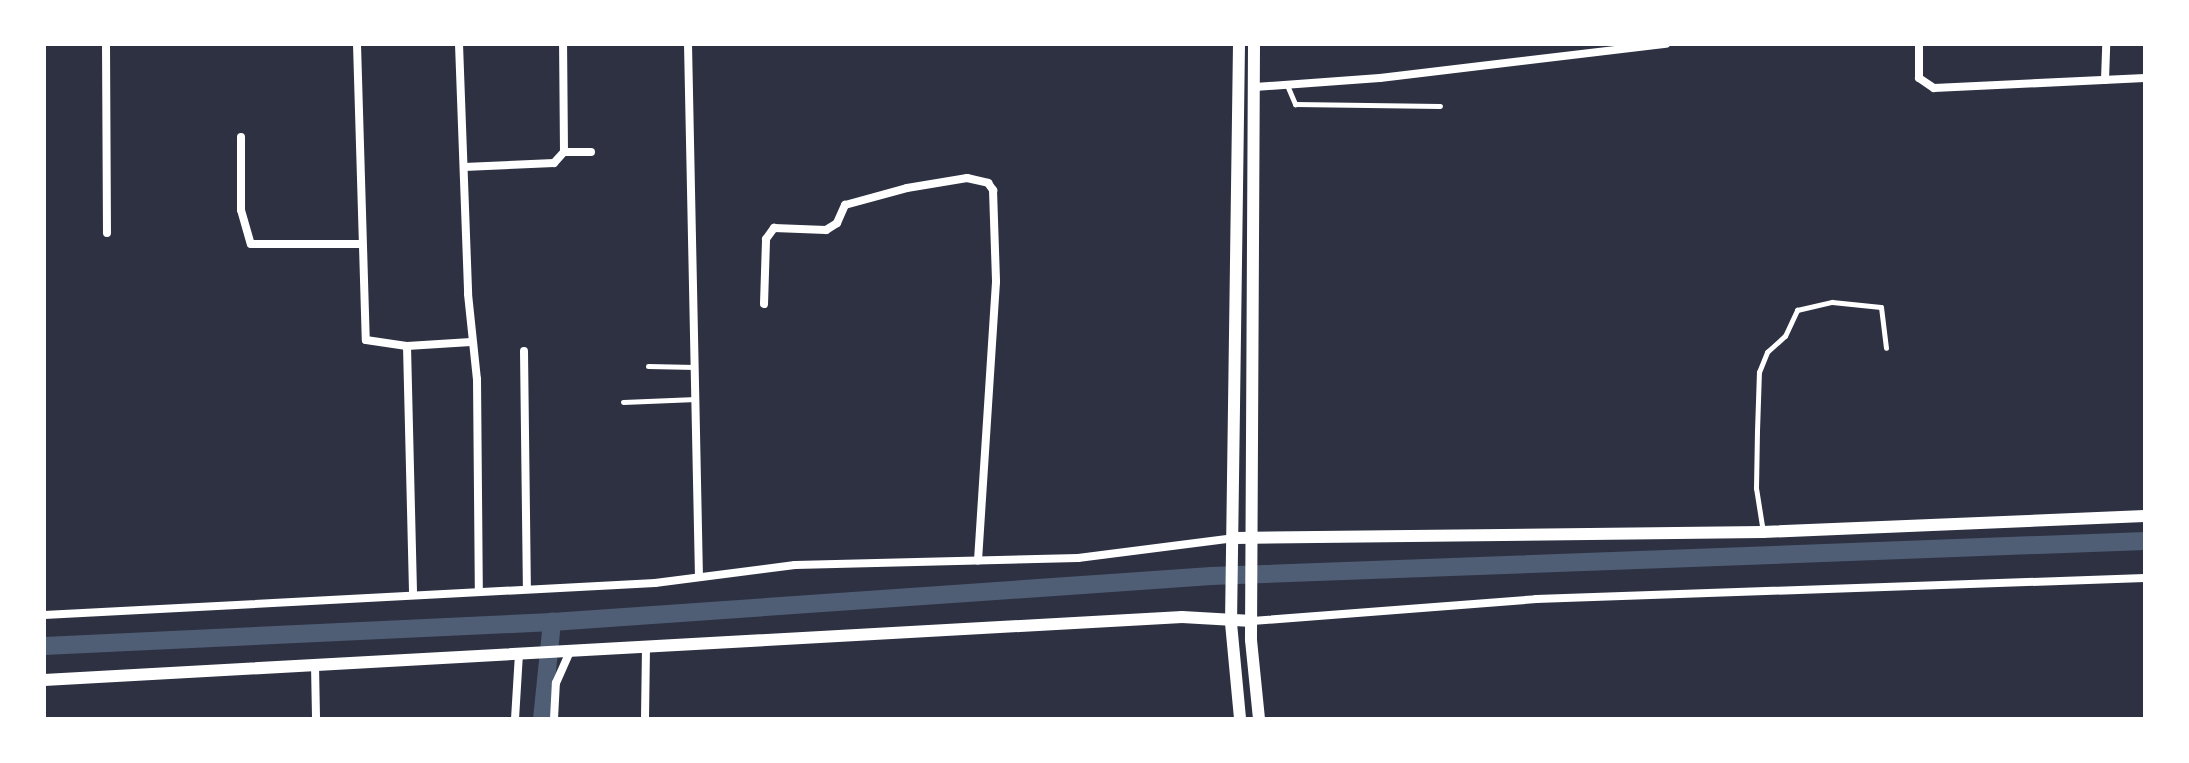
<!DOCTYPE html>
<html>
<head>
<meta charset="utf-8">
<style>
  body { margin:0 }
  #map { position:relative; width:2189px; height:763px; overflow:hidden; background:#2d3142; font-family:Jost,sans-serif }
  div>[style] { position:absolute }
  .canal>* { height:18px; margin:-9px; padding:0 9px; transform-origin:9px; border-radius:9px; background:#4f5d75 }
  .service>* { height:5px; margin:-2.5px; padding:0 2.5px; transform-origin:2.5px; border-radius:2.5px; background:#fff }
  .minor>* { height:8px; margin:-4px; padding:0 4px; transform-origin:4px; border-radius:4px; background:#fff }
  .tertiary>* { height:12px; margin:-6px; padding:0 6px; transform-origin:6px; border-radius:6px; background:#fff }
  span { translate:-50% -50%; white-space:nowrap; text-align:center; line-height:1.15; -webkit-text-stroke:8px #fff; paint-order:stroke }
  .frame { position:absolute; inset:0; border:46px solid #fff; pointer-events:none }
</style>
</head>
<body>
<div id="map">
  <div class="canal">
    <i style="left:44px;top:646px;width:509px;rotate:-2.7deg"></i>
    <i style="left:552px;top:622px;width:661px;rotate:-3.99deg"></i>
    <i style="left:1211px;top:576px;width:935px;rotate:-2.15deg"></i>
    <i style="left:542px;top:719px;width:98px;rotate:-84.1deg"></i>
  </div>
  <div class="service">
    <i style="left:1287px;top:85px;width:21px;rotate:67deg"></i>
    <i style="left:1295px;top:104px;width:145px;rotate:0.8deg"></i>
    <i style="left:648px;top:366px;width:47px;rotate:1.2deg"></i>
    <i style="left:623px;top:402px;width:73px;rotate:-2.4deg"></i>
    <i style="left:1763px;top:532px;width:45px;rotate:-99deg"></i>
    <i style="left:1756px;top:488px;width:57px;rotate:-89deg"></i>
    <i style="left:1757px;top:431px;width:59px;rotate:-88.1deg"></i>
    <i style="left:1759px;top:372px;width:22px;rotate:-68deg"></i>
    <i style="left:1767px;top:352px;width:24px;rotate:-42deg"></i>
    <i style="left:1785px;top:336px;width:29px;rotate:-65deg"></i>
    <i style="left:1797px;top:310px;width:36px;rotate:-13deg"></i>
    <i style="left:1832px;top:302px;width:49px;rotate:5.8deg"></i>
    <i style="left:1881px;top:307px;width:41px;rotate:83deg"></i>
  </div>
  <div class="minor">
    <i style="left:106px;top:44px;width:189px;rotate:89.7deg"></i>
    <i style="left:357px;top:44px;width:296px;rotate:88.3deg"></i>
    <i style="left:366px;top:340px;width:41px;rotate:8.3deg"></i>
    <i style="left:407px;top:346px;width:64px;rotate:-3.6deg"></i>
    <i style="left:459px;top:44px;width:250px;rotate:87.9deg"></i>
    <i style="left:468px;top:294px;width:85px;rotate:84deg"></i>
    <i style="left:477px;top:379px;width:211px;rotate:89.5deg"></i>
    <i style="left:688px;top:44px;width:533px;rotate:88.82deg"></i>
    <i style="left:1919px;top:44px;width:34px;rotate:90deg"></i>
    <i style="left:1919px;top:78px;width:18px;rotate:34deg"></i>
    <i style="left:1934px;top:88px;width:211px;rotate:-2.7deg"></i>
    <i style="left:2105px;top:80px;width:36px;rotate:-88deg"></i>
    <i style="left:1255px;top:87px;width:125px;rotate:-4.1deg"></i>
    <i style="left:1380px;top:78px;width:288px;rotate:-6.8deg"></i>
    <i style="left:241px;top:137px;width:73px;rotate:90deg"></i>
    <i style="left:241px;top:210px;width:35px;rotate:74deg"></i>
    <i style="left:251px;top:244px;width:110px"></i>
    <i style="left:564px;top:152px;width:27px"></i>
    <i style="left:464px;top:167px;width:90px;rotate:-2.5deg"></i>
    <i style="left:554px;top:163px;width:15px;rotate:-48deg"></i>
    <i style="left:564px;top:152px;width:108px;rotate:-90.5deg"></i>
    <i style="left:764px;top:304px;width:65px;rotate:-88.2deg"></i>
    <i style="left:766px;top:239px;width:14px;rotate:-54deg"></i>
    <i style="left:774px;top:228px;width:52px;rotate:2.2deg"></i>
    <i style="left:826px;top:230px;width:13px;rotate:-32deg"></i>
    <i style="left:837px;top:223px;width:20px;rotate:-66deg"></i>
    <i style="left:845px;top:205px;width:64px;rotate:-15.3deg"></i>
    <i style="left:907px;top:188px;width:61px;rotate:-9.5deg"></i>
    <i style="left:967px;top:178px;width:22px;rotate:13deg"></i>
    <i style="left:988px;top:183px;width:9px;rotate:54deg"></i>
    <i style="left:993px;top:190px;width:92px;rotate:88.1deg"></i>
    <i style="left:996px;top:282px;width:279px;rotate:93.7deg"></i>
    <i style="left:407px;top:346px;width:248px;rotate:88.6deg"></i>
    <i style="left:524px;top:351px;width:236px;rotate:89.3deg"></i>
    <i style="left:44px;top:615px;width:612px;rotate:-3deg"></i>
    <i style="left:655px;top:583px;width:141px;rotate:-7.3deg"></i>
    <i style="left:795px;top:565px;width:283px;rotate:-1.4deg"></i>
    <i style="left:1078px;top:558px;width:158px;rotate:-7.3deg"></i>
    <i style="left:1252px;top:621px;width:285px;rotate:-4.4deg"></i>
    <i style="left:1536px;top:599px;width:609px;rotate:-1.97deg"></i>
    <i style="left:315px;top:665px;width:54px;rotate:88.9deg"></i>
    <i style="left:515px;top:719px;width:66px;rotate:-86.5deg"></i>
    <i style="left:554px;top:719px;width:36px;rotate:-87deg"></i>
    <i style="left:556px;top:683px;width:34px;rotate:-66deg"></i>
    <i style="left:645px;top:719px;width:72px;rotate:-89.2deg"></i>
  </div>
  <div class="tertiary">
    <i style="left:1239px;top:44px;width:579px;rotate:90.79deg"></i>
    <i style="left:1231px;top:623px;width:96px;rotate:84.6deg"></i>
    <i style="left:1254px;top:44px;width:596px;rotate:90.29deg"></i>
    <i style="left:1251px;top:640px;width:79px;rotate:84.2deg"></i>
    <i style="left:1235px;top:538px;width:528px;rotate:-0.65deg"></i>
    <i style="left:1763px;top:532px;width:382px;rotate:-2.4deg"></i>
    <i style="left:44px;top:680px;width:1140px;rotate:-3.17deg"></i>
    <i style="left:1182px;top:617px;width:70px;rotate:3.3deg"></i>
  </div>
  <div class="frame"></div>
</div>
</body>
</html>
